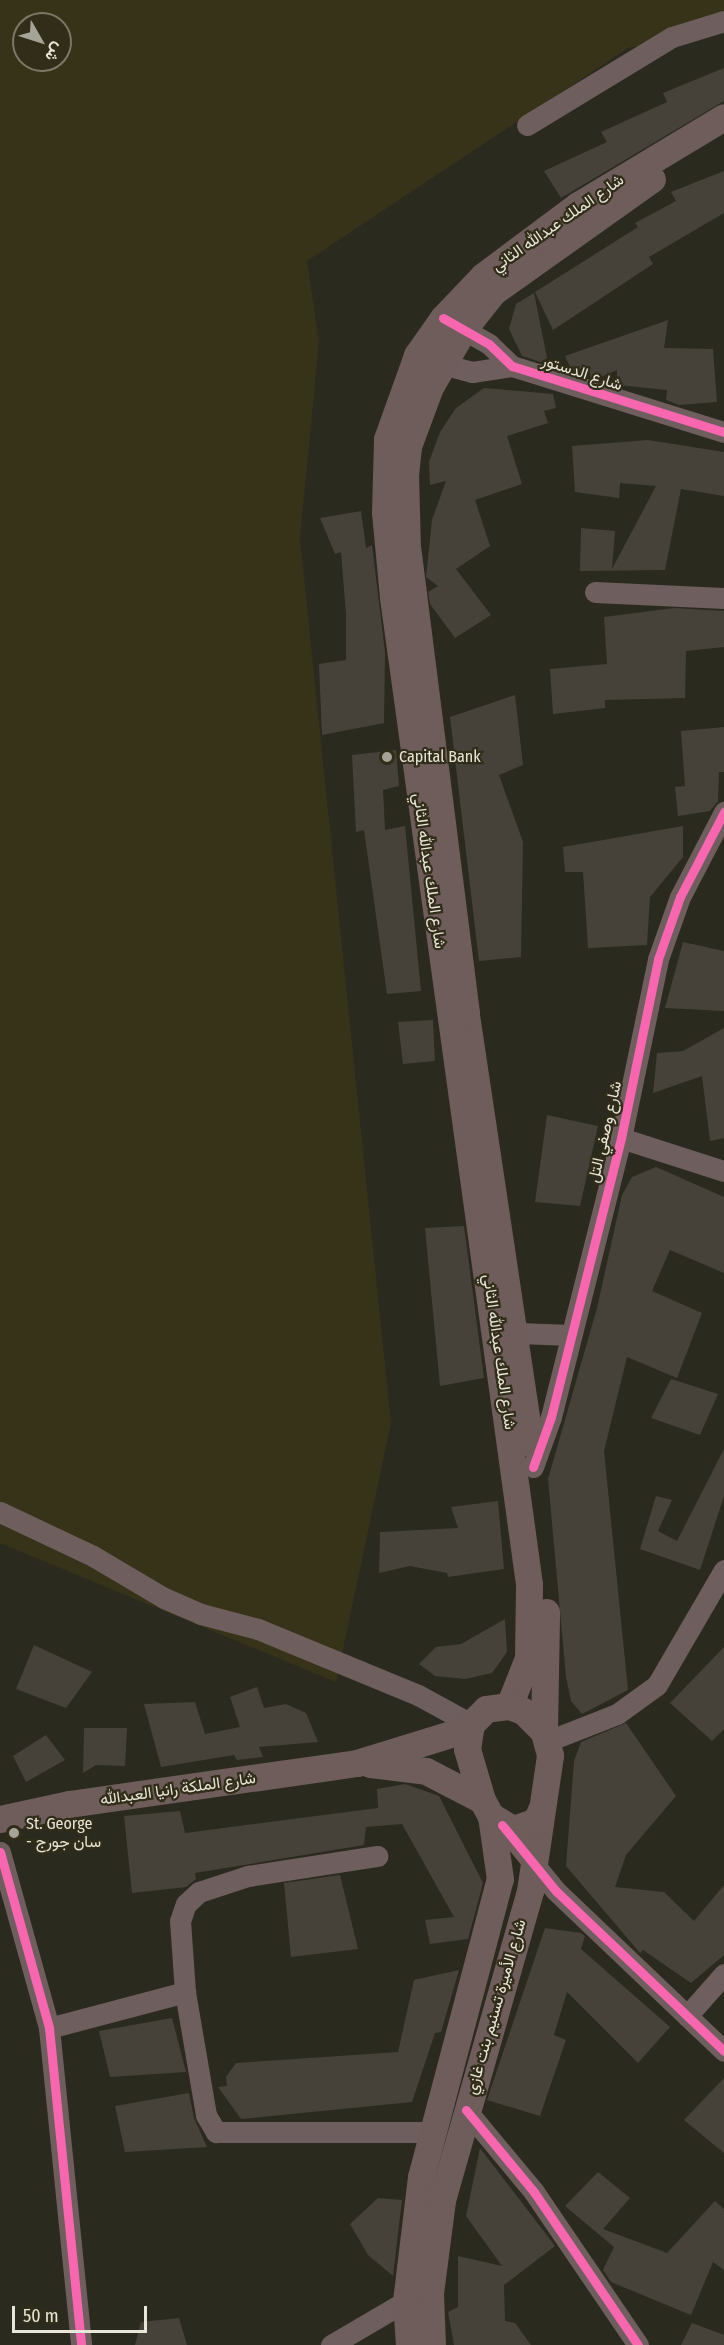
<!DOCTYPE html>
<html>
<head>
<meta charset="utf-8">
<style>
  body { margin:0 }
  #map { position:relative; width:724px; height:2345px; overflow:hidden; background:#2b2a1f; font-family:"Fira Sans Condensed",Vazirmatn,sans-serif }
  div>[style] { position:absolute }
  .built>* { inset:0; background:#373319 }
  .building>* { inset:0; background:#46423a }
  .minor>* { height:21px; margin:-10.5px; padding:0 10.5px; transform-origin:10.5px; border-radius:10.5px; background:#6e5e5e }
  .major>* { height:27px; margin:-13.5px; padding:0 13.5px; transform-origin:13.5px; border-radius:13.5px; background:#6e5d5a }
  .cycleway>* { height:9px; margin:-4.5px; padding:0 4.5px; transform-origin:4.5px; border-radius:4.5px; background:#f766af }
  .dots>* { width:16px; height:16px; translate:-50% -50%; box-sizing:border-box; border:3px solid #312d19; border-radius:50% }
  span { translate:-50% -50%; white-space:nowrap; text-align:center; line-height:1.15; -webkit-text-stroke:4.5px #312d19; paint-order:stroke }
  .street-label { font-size:16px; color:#e8e6d9 }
  .poi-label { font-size:16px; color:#e8e6d9 }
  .left { translate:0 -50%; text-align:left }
  .north { position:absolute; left:12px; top:12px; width:60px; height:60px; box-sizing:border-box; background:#312d19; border:2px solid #7a7766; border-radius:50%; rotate:129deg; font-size:16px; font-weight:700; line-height:24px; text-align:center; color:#e8e6d9 }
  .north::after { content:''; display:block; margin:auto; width:21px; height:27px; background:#a6a498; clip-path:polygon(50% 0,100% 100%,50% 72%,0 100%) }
  .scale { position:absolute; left:12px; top:2306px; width:135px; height:27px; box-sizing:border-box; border:3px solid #e8e6d9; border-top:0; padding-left:8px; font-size:18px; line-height:21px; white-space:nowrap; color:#e8e6d9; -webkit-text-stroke:4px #312d19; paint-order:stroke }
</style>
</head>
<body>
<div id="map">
  <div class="built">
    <i style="clip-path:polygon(evenodd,0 0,724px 0,724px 29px,628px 48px,307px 261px,319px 342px,300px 538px,391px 1423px,336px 1682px,0 1543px,0 0,24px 24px,60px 24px,60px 60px,24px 60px,24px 24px)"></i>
  </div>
  <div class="building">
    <i style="clip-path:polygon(724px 68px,724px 101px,561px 198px,544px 171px,607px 142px,601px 132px,667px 102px,663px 93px)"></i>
    <i style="clip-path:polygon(724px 171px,724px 213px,649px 257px,653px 264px,553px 330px,535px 292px,638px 227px,635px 223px,676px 201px,671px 192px)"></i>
    <i style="clip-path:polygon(534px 293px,547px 358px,541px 362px,522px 356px,509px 329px,516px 304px)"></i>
    <i style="clip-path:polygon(668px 320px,664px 348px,713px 349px,717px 402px,679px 405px,666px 400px,667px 390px,617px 385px,617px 370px,596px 379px,590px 377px,590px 366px,572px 371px,565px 356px)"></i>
    <i style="clip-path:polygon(484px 388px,553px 394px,556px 408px,544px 411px,548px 423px,507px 436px,522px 484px,475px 500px,490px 546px,456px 569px,491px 615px,455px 638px,430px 604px,428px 592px,438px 586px,426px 577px,432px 520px,446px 481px,430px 485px,429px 462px,440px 432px,456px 408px)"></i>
    <i style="clip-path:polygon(648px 440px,724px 452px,724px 496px,681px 489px,665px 570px,580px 571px,581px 528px,615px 531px,612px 569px,656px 486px,620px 483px,619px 498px,575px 492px,572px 446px)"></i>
    <i style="clip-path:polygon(361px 511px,366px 548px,372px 545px,385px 652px,384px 723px,322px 735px,319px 664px,346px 660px,346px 614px,341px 552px,335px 554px,320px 518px)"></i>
    <i style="clip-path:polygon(674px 608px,724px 611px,724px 647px,686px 651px,685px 698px,605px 700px,605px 708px,553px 714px,550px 669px,607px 664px,604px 617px)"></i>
    <i style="clip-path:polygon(515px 695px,523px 765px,499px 775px,523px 842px,521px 957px,479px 961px,450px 717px)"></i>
    <i style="clip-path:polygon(724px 727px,724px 772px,719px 772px,718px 801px,710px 811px,678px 816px,675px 787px,685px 786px,681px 731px)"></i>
    <i style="clip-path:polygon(396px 750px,399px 786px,383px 790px,385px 830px,405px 826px,421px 991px,387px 994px,364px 830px,356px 832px,352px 755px)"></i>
    <i style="clip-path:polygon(683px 826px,683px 857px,650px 897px,647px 945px,588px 948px,583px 872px,565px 872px,563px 847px)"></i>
    <i style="clip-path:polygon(683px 942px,724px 951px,724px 1011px,665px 1008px)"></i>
    <i style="clip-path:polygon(433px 1020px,435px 1061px,403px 1064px,398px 1022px)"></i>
    <i style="clip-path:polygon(724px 1028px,724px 1138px,710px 1141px,702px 1076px,653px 1093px,657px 1053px,683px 1051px)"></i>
    <i style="clip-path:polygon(547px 1115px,598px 1126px,580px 1206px,535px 1202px)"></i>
    <i style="clip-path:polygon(656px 1167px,724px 1197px,724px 1273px,670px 1250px,652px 1291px,702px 1313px,677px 1378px,627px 1357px,604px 1451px,628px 1690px,582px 1714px,571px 1701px,566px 1677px,548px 1479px,597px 1308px,622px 1195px,632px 1177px)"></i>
    <i style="clip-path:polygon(464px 1226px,484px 1378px,440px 1386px,425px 1228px)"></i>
    <i style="clip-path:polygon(671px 1379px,718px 1394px,700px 1435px,651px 1418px)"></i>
    <i style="clip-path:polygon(724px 1449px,724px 1496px,700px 1570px,640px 1549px,656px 1496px,672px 1500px,658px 1531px,677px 1541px)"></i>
    <i style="clip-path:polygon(498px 1501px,504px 1569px,448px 1577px,447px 1573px,410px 1566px,379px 1573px,380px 1532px,458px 1528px,451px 1507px)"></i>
    <i style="clip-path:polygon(505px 1619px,507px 1652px,492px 1673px,465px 1679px,435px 1676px,419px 1664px,436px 1647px,461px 1644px)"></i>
    <i style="clip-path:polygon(34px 1645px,92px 1672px,66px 1708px,16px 1689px)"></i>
    <i style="clip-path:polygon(724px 1647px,724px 1729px,712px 1741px,670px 1703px)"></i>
    <i style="clip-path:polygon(257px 1687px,264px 1708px,286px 1704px,306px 1713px,318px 1742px,259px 1747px,263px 1757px,237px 1760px,234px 1755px,161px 1767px,144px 1704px,195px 1702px,205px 1734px,240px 1727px,230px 1697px)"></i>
    <i style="clip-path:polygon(626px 1723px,676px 1796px,626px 1855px,615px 1887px,664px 1892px,694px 1921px,724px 1885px,724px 1955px,691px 1983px,643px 1950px,640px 1953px,566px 1866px,574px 1761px,581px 1742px)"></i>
    <i style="clip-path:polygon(84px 1728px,127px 1728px,125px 1766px,96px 1765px,83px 1773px)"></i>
    <i style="clip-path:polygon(46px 1735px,65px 1760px,26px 1782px,13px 1756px)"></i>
    <i style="clip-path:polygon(405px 1784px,439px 1796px,483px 1883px,468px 1939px,430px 1944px,425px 1920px,454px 1917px,402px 1824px,366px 1827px,364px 1845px,195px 1873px,196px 1879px,186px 1887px,132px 1893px,124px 1816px,180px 1811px,185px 1833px,378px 1808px,377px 1789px)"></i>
    <i style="clip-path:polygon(340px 1875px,358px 1949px,291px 1957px,284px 1883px)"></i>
    <i style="clip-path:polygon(545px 1928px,581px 1933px,585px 1936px,581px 1949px,670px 2027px,638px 2063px,567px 1992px,554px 2035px,566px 2040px,540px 2116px,487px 2100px)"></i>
    <i style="clip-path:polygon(459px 1970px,441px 2032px,435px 2033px,412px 2102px,241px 2119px,218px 2087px,227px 2086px,226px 2077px,236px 2063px,398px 2052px,414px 1980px)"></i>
    <i style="clip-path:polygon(172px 2018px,186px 2072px,110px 2077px,99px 2031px)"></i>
    <i style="clip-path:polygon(724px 2078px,724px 2153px,684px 2120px)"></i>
    <i style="clip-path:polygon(189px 2093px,194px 2118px,207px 2147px,125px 2152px,115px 2106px)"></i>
    <i style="clip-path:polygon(480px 2148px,555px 2246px,504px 2285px,505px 2321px,515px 2323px,531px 2345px,454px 2345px,448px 2312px,458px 2307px,458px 2256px,502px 2266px,466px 2216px)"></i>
    <i style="clip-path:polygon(598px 2172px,630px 2198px,603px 2229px,667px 2253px,715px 2201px,724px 2209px,724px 2270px,713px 2262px,691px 2315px,611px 2282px,603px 2270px,614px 2247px,565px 2206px)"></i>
    <i style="clip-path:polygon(378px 2198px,402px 2200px,393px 2276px,368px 2255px,350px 2224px)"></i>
    <i style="clip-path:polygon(179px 2318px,187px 2345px,135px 2345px,141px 2322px)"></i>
    <i style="clip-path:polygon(692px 2323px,724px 2335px,724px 2345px,681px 2345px)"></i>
  </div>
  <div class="minor">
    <i style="left:527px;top:125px;width:170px;rotate:-31.3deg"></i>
    <i style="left:672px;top:37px;width:54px;rotate:-17.1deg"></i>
    <i style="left:452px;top:323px;width:43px;rotate:29.6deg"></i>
    <i style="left:489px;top:344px;width:32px;rotate:44deg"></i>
    <i style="left:512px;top:366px;width:222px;rotate:17.3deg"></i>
    <i style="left:431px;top:361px;width:42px;rotate:15deg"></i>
    <i style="left:472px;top:372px;width:40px;rotate:-8.5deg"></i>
    <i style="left:595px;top:592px;width:129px;rotate:2.7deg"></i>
    <i style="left:621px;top:1138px;width:108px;rotate:17.8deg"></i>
    <i style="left:518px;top:1333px;width:53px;rotate:2.2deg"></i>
    <i style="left:533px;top:1467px;width:53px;rotate:-70.2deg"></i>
    <i style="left:551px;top:1417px;width:288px;rotate:-75.9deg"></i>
    <i style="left:621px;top:1138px;width:183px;rotate:-78.3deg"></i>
    <i style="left:658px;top:959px;width:66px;rotate:-70.5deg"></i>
    <i style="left:680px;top:897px;width:96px;rotate:-62.6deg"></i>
    <i style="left:0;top:1512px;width:103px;rotate:25.3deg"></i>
    <i style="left:93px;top:1556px;width:82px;rotate:30.6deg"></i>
    <i style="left:164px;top:1598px;width:40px;rotate:23.4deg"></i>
    <i style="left:201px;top:1614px;width:59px;rotate:14.7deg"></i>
    <i style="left:258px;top:1629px;width:173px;rotate:22.4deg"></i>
    <i style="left:418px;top:1695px;width:60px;rotate:28.7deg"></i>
    <i style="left:548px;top:1741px;width:74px;rotate:-21.4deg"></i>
    <i style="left:617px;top:1714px;width:49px;rotate:-35.9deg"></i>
    <i style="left:657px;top:1685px;width:133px;rotate:-59.8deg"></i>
    <i style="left:502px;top:1825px;width:85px;rotate:50.7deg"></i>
    <i style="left:556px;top:1891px;width:232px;rotate:43.6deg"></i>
    <i style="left:0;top:1852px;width:183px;rotate:74.4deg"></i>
    <i style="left:49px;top:2028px;width:319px;rotate:84.2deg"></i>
    <i style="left:185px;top:1992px;width:71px;rotate:-94deg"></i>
    <i style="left:180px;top:1921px;width:18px;rotate:-71deg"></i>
    <i style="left:186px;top:1904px;width:18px;rotate:-43deg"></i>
    <i style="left:199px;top:1892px;width:52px;rotate:-18.1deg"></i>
    <i style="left:248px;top:1876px;width:131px;rotate:-8.8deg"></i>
    <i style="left:687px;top:2016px;width:56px;rotate:-48.6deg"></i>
    <i style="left:49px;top:2028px;width:141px;rotate:-14.8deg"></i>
    <i style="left:185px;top:1992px;width:125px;rotate:80.3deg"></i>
    <i style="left:206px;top:2115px;width:20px;rotate:60deg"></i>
    <i style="left:216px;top:2132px;width:216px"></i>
    <i style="left:466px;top:2110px;width:107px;rotate:50.3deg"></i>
    <i style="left:534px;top:2192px;width:185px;rotate:55.8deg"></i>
    <i style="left:331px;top:2345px;width:87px;rotate:-30.4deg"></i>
  </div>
  <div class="major">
    <i style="left:530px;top:1443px;width:435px;rotate:-98.5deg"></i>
    <i style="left:466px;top:1013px;width:468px;rotate:-97.2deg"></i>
    <i style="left:407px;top:549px;width:74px;rotate:-91.5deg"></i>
    <i style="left:405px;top:475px;width:29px;rotate:-84deg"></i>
    <i style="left:408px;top:446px;width:63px;rotate:-69.6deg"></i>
    <i style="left:430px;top:387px;width:66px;rotate:-59.9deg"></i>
    <i style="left:463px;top:330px;width:48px;rotate:-51.7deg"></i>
    <i style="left:493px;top:292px;width:195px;rotate:-35.4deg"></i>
    <i style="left:509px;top:1706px;width:52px;rotate:-68.4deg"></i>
    <i style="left:528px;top:1658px;width:74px;rotate:-89.2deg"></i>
    <i style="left:529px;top:1584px;width:996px;rotate:-97.85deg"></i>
    <i style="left:393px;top:597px;width:85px;rotate:-95.4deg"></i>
    <i style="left:385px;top:512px;width:73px;rotate:-88.4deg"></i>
    <i style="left:387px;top:439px;width:89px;rotate:-70.3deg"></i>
    <i style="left:417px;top:355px;width:45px;rotate:-54.9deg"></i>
    <i style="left:443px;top:318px;width:58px;rotate:-46.4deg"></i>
    <i style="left:483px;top:276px;width:119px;rotate:-36.8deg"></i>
    <i style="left:578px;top:205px;width:170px;rotate:-31.1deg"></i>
    <i style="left:544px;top:1732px;width:120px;rotate:-89deg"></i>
    <i style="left:370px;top:1764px;width:56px;rotate:7.1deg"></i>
    <i style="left:426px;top:1771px;width:63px;rotate:27.4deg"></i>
    <i style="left:0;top:1819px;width:71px;rotate:-12.3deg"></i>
    <i style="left:69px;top:1804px;width:291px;rotate:-8.1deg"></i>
    <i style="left:357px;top:1763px;width:118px;rotate:-17.2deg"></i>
    <i style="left:409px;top:2345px;width:44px;rotate:-93.9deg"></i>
    <i style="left:406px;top:2301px;width:125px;rotate:-83.1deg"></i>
    <i style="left:421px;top:2177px;width:308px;rotate:-75.2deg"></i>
    <i style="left:500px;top:1879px;width:64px;rotate:-98.1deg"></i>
    <i style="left:432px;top:2345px;width:52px;rotate:-92.2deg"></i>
    <i style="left:430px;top:2293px;width:94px;rotate:-82.6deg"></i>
    <i style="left:442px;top:2200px;width:321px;rotate:-74.1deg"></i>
    <i style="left:530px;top:1891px;width:137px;rotate:-81.6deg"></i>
    <i style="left:550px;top:1755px;width:24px;rotate:-105deg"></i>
    <i style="left:544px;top:1732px;width:30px;rotate:-135deg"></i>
    <i style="left:523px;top:1711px;width:15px;rotate:-160deg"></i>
    <i style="left:509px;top:1706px;width:23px;rotate:173deg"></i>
    <i style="left:486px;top:1709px;width:21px;rotate:135deg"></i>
    <i style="left:471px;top:1724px;width:25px;rotate:99deg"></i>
    <i style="left:467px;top:1749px;width:53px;rotate:73.6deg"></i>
    <i style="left:482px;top:1800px;width:18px;rotate:61deg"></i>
    <i style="left:491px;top:1816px;width:26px;rotate:31deg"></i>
    <i style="left:513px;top:1829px;width:24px;rotate:-19deg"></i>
    <i style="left:536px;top:1821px;width:12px;rotate:-66deg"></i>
  </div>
  <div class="cycleway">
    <i style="left:443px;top:318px;width:53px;rotate:29.5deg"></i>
    <i style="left:489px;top:344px;width:32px;rotate:44deg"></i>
    <i style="left:512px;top:366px;width:222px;rotate:17.3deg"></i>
    <i style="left:533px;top:1467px;width:53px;rotate:-70.2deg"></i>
    <i style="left:551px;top:1417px;width:288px;rotate:-75.9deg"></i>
    <i style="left:621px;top:1138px;width:183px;rotate:-78.3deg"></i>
    <i style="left:658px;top:959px;width:66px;rotate:-70.5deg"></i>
    <i style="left:680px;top:897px;width:96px;rotate:-62.6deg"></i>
    <i style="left:502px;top:1825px;width:85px;rotate:50.7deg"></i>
    <i style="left:556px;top:1891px;width:232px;rotate:43.6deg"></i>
    <i style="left:0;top:1852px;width:183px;rotate:74.4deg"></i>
    <i style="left:49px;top:2028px;width:319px;rotate:84.2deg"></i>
    <i style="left:466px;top:2110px;width:107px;rotate:50.3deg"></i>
    <i style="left:534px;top:2192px;width:185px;rotate:55.8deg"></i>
  </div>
  <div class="dots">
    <i style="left:387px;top:757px;background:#a6a498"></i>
    <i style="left:14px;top:1833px;background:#a6a498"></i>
  </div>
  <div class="street-label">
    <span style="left:558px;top:223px;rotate:-35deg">شارع الملك عبدالله الثاني</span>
    <span style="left:582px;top:373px;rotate:18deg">شارع الدستور</span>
    <span style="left:429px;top:871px;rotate:82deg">شارع الملك عبدالله الثاني</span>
    <span style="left:605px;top:1132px;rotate:-77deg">شارع وصفي التل</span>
    <span style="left:499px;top:1352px;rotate:82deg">شارع الملك عبدالله الثاني</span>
    <span style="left:178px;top:1789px;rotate:-8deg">شارع الملكة رانيا العبدالله</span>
    <span style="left:496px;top:2007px;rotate:-74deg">شارع الأميرة تسنيم بنت غازي</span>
  </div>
  <div class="poi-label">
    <span class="left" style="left:399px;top:757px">Capital Bank</span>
    <span class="left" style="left:26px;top:1833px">St. George<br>- سان جورج</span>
  </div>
  <div class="north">ش</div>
  <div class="scale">50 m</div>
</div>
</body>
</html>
